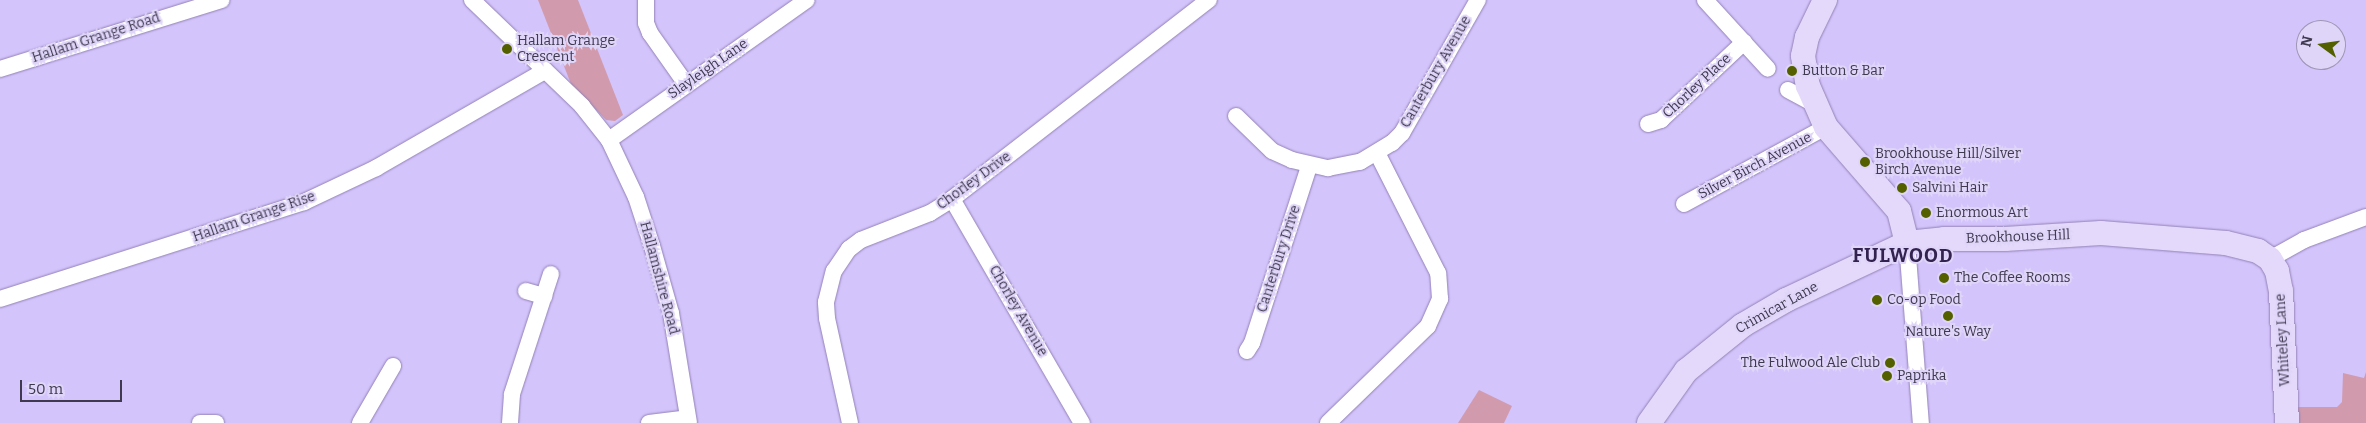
<!DOCTYPE html>
<html>
<head>
<meta charset="utf-8">
<style>
  body { margin:0 }
  #map { position:relative; width:2366px; height:423px; overflow:hidden; background:#d4c4fc; font-family:Bitter,serif }
  div>[style] { position:absolute }
  .green>* { inset:0; background:#d19bad }
  .roads { filter:drop-shadow(0 0 1px #9282b7) drop-shadow(0 0 1px #9282b7) }
  .street>* { height:16px; margin:-8px; padding:0 8px; transform-origin:8px; border-radius:8px; background:#fff }
  .secondary>* { height:24px; margin:-12px; padding:0 12px; transform-origin:12px; border-radius:12px; background:#e4d9fa }
  .dots>* { width:14px; height:14px; translate:-50% -50%; box-sizing:border-box; border:2px solid #dfd5f8; border-radius:50% }
  span { translate:-50% -50%; white-space:nowrap; text-align:center; line-height:1.15; -webkit-text-stroke:4px #dfd5f8; paint-order:stroke }
  .street-label { font-size:14px; color:#3f394f }
  .poi-label { font-size:14px; color:#3f394f }
  .left { translate:0 -50%; text-align:left }
  .right { translate:-100% -50%; text-align:right }
  .district-label { font-size:19px; color:#32224f; font-weight:700; letter-spacing:1px }
  .north { position:absolute; left:2296px; top:20px; width:50px; height:50px; box-sizing:border-box; background:#dfd5f8; border:1px solid #9f97b4; border-radius:50%; rotate:284deg; font-size:14px; font-weight:700; line-height:20px; text-align:center; color:#3f394f }
  .north::after { content:''; display:block; margin:auto; width:18px; height:22px; background:#546000; clip-path:polygon(50% 0,100% 100%,50% 72%,0 100%) }
  .scale { position:absolute; left:20px; top:380px; width:102px; height:22px; box-sizing:border-box; border:2px solid #3f394f; border-top:0; padding-left:6px; font-size:15px; line-height:18px; white-space:nowrap; color:#3f394f; -webkit-text-stroke:4px #dfd5f8; paint-order:stroke }
</style>
</head>
<body>
<div id="map">
  <div class="green">
    <i style="clip-path:polygon(538px 0,578px 0,623px 115px,615px 121px,606px 120px,571px 84px)"></i>
    <i style="clip-path:polygon(2366px 372px,2366px 423px,2297px 423px,2295px 407px,2337px 407px,2342px 402px,2343px 373px,2364px 378px)"></i>
    <i style="clip-path:polygon(1479px 390px,1512px 406px,1504px 423px,1458px 423px)"></i>
  </div>
  <div class="roads">
    <div class="street">
      <i style="left:472px;top:0;width:153px;rotate:43.9deg"></i>
      <i style="left:582px;top:106px;width:43px;rotate:51.5deg"></i>
      <i style="left:609px;top:140px;width:63px;rotate:64.7deg"></i>
      <i style="left:636px;top:197px;width:52px;rotate:71.9deg"></i>
      <i style="left:652px;top:246px;width:70px;rotate:74.2deg"></i>
      <i style="left:671px;top:313px;width:111px;rotate:80.7deg"></i>
      <i style="left:646px;top:0;width:23px;rotate:90deg"></i>
      <i style="left:646px;top:23px;width:11px;rotate:68deg"></i>
      <i style="left:650px;top:33px;width:62px;rotate:54.8deg"></i>
      <i style="left:1705px;top:0;width:93px;rotate:47.6deg"></i>
      <i style="left:0;top:69px;width:232px;rotate:-17.3deg"></i>
      <i style="left:1788px;top:90px;width:30px;rotate:28deg"></i>
      <i style="left:1236px;top:116px;width:50px;rotate:44.2deg"></i>
      <i style="left:1272px;top:151px;width:22px;rotate:24deg"></i>
      <i style="left:1292px;top:160px;width:37px;rotate:13deg"></i>
      <i style="left:1328px;top:168px;width:33px;rotate:-11deg"></i>
      <i style="left:1360px;top:162px;width:37px;rotate:-31deg"></i>
      <i style="left:1392px;top:143px;width:14px;rotate:-45deg"></i>
      <i style="left:1402px;top:133px;width:153px;rotate:-60.3deg"></i>
      <i style="left:1648px;top:124px;width:14px;rotate:-17deg"></i>
      <i style="left:1661px;top:120px;width:114px;rotate:-43.2deg"></i>
      <i style="left:609px;top:140px;width:242px;rotate:-35.3deg"></i>
      <i style="left:952px;top:199px;width:259px;rotate:59.9deg"></i>
      <i style="left:1684px;top:204px;width:162px;rotate:-28.5deg"></i>
      <i style="left:1907px;top:243px;width:181px;rotate:85.6deg"></i>
      <i style="left:2270px;top:259px;width:39px;rotate:-29deg"></i>
      <i style="left:2304px;top:240px;width:66px;rotate:-20.4deg"></i>
      <i style="left:526px;top:291px;width:19px;rotate:16deg"></i>
      <i style="left:0;top:299px;width:319px;rotate:-17.7deg"></i>
      <i style="left:304px;top:202px;width:80px;rotate:-25.3deg"></i>
      <i style="left:376px;top:168px;width:195px;rotate:-29.9deg"></i>
      <i style="left:1247px;top:351px;width:9px;rotate:-58deg"></i>
      <i style="left:1252px;top:343px;width:186px;rotate:-72.1deg"></i>
      <i style="left:200px;top:423px;width:16px"></i>
      <i style="left:360px;top:423px;width:66px;rotate:-59.9deg"></i>
      <i style="left:510px;top:423px;width:29px;rotate:-86deg"></i>
      <i style="left:512px;top:394px;width:126px;rotate:-72deg"></i>
      <i style="left:649px;top:423px;width:39px;rotate:-7deg"></i>
      <i style="left:850px;top:423px;width:107px;rotate:-102.4deg"></i>
      <i style="left:827px;top:318px;width:16px;rotate:-94deg"></i>
      <i style="left:826px;top:302px;width:32px;rotate:-76deg"></i>
      <i style="left:834px;top:271px;width:27px;rotate:-56deg"></i>
      <i style="left:849px;top:249px;width:15px;rotate:-37deg"></i>
      <i style="left:861px;top:240px;width:74px;rotate:-21.4deg"></i>
      <i style="left:930px;top:213px;width:26px;rotate:-32deg"></i>
      <i style="left:952px;top:199px;width:325px;rotate:-37.8deg"></i>
      <i style="left:1328px;top:423px;width:139px;rotate:-44.1deg"></i>
      <i style="left:1428px;top:326px;width:30px;rotate:-66deg"></i>
      <i style="left:1440px;top:299px;width:26px;rotate:-94deg"></i>
      <i style="left:1438px;top:273px;width:135px;rotate:-116.9deg"></i>
    </div>
    <div class="secondary">
      <i style="left:1825px;top:0;width:41px;rotate:115.9deg"></i>
      <i style="left:1807px;top:37px;width:19px;rotate:102deg"></i>
      <i style="left:1803px;top:56px;width:30px;rotate:81deg"></i>
      <i style="left:1808px;top:86px;width:45px;rotate:66.3deg"></i>
      <i style="left:1826px;top:127px;width:111px;rotate:49deg"></i>
      <i style="left:1899px;top:211px;width:33px;rotate:76deg"></i>
      <i style="left:1649px;top:423px;width:64px;rotate:-54.6deg"></i>
      <i style="left:1686px;top:371px;width:73px;rotate:-38.9deg"></i>
      <i style="left:1743px;top:325px;width:50px;rotate:-30.2deg"></i>
      <i style="left:1786px;top:300px;width:134px;rotate:-25.2deg"></i>
      <i style="left:1907px;top:243px;width:37px;rotate:-6deg"></i>
      <i style="left:1944px;top:239px;width:61px"></i>
      <i style="left:2005px;top:239px;width:96px;rotate:-3.6deg"></i>
      <i style="left:2101px;top:233px;width:125px;rotate:4.6deg"></i>
      <i style="left:2226px;top:243px;width:33px;rotate:14deg"></i>
      <i style="left:2258px;top:251px;width:14px;rotate:34deg"></i>
      <i style="left:2270px;top:259px;width:14px;rotate:60deg"></i>
      <i style="left:2277px;top:271px;width:20px;rotate:79deg"></i>
      <i style="left:2281px;top:291px;width:132px;rotate:87.4deg"></i>
    </div>
  </div>
  <div class="dots">
    <i style="left:507px;top:49px;background:#546000"></i>
    <i style="left:1792px;top:71px;background:#546000"></i>
    <i style="left:1865px;top:162px;background:#546000"></i>
    <i style="left:1902px;top:188px;background:#546000"></i>
    <i style="left:1926px;top:213px;background:#546000"></i>
    <i style="left:1944px;top:278px;background:#546000"></i>
    <i style="left:1877px;top:300px;background:#546000"></i>
    <i style="left:1948px;top:316px;background:#546000"></i>
    <i style="left:1890px;top:363px;background:#546000"></i>
    <i style="left:1887px;top:376px;background:#546000"></i>
  </div>
  <div class="street-label">
    <span style="left:96px;top:38px;rotate:-18deg">Hallam Grange Road</span>
    <span style="left:708px;top:69px;rotate:-35deg">Slayleigh Lane</span>
    <span style="left:1436px;top:72px;rotate:-60deg">Canterbury Avenue</span>
    <span style="left:1697px;top:86px;rotate:-43deg">Chorley Place</span>
    <span style="left:1755px;top:166px;rotate:-28deg">Silver Birch Avenue</span>
    <span style="left:974px;top:181px;rotate:-36deg">Chorley Drive</span>
    <span style="left:254px;top:217px;rotate:-19deg">Hallam Grange Rise</span>
    <span style="left:2018px;top:237px;rotate:-2deg">Brookhouse Hill</span>
    <span style="left:1279px;top:259px;rotate:-72deg">Canterbury Drive</span>
    <span style="left:659px;top:278px;rotate:75deg">Hallamshire Road</span>
    <span style="left:1777px;top:308px;rotate:-29deg">Crimicar Lane</span>
    <span style="left:1018px;top:311px;rotate:60deg">Chorley Avenue</span>
    <span style="left:2283px;top:340px;rotate:-93deg">Whiteley Lane</span>
  </div>
  <div class="poi-label">
    <span class="left" style="left:517px;top:49px">Hallam Grange<br>Crescent</span>
    <span class="left" style="left:1802px;top:71px">Button &amp; Bar</span>
    <span class="left" style="left:1875px;top:162px">Brookhouse Hill/Silver<br>Birch Avenue</span>
    <span class="left" style="left:1912px;top:188px">Salvini Hair</span>
    <span class="left" style="left:1936px;top:213px">Enormous Art</span>
    <span class="left" style="left:1954px;top:278px">The Coffee Rooms</span>
    <span class="left" style="left:1887px;top:300px">Co-op Food</span>
    <span style="left:1948px;top:332px">Nature's Way</span>
    <span class="right" style="left:1880px;top:363px">The Fulwood Ale Club</span>
    <span class="left" style="left:1897px;top:376px">Paprika</span>
  </div>
  <div class="district-label">
    <span style="left:1903px;top:256px">FULWOOD</span>
  </div>
  <div class="north">N</div>
  <div class="scale">50 m</div>
</div>
</body>
</html>
